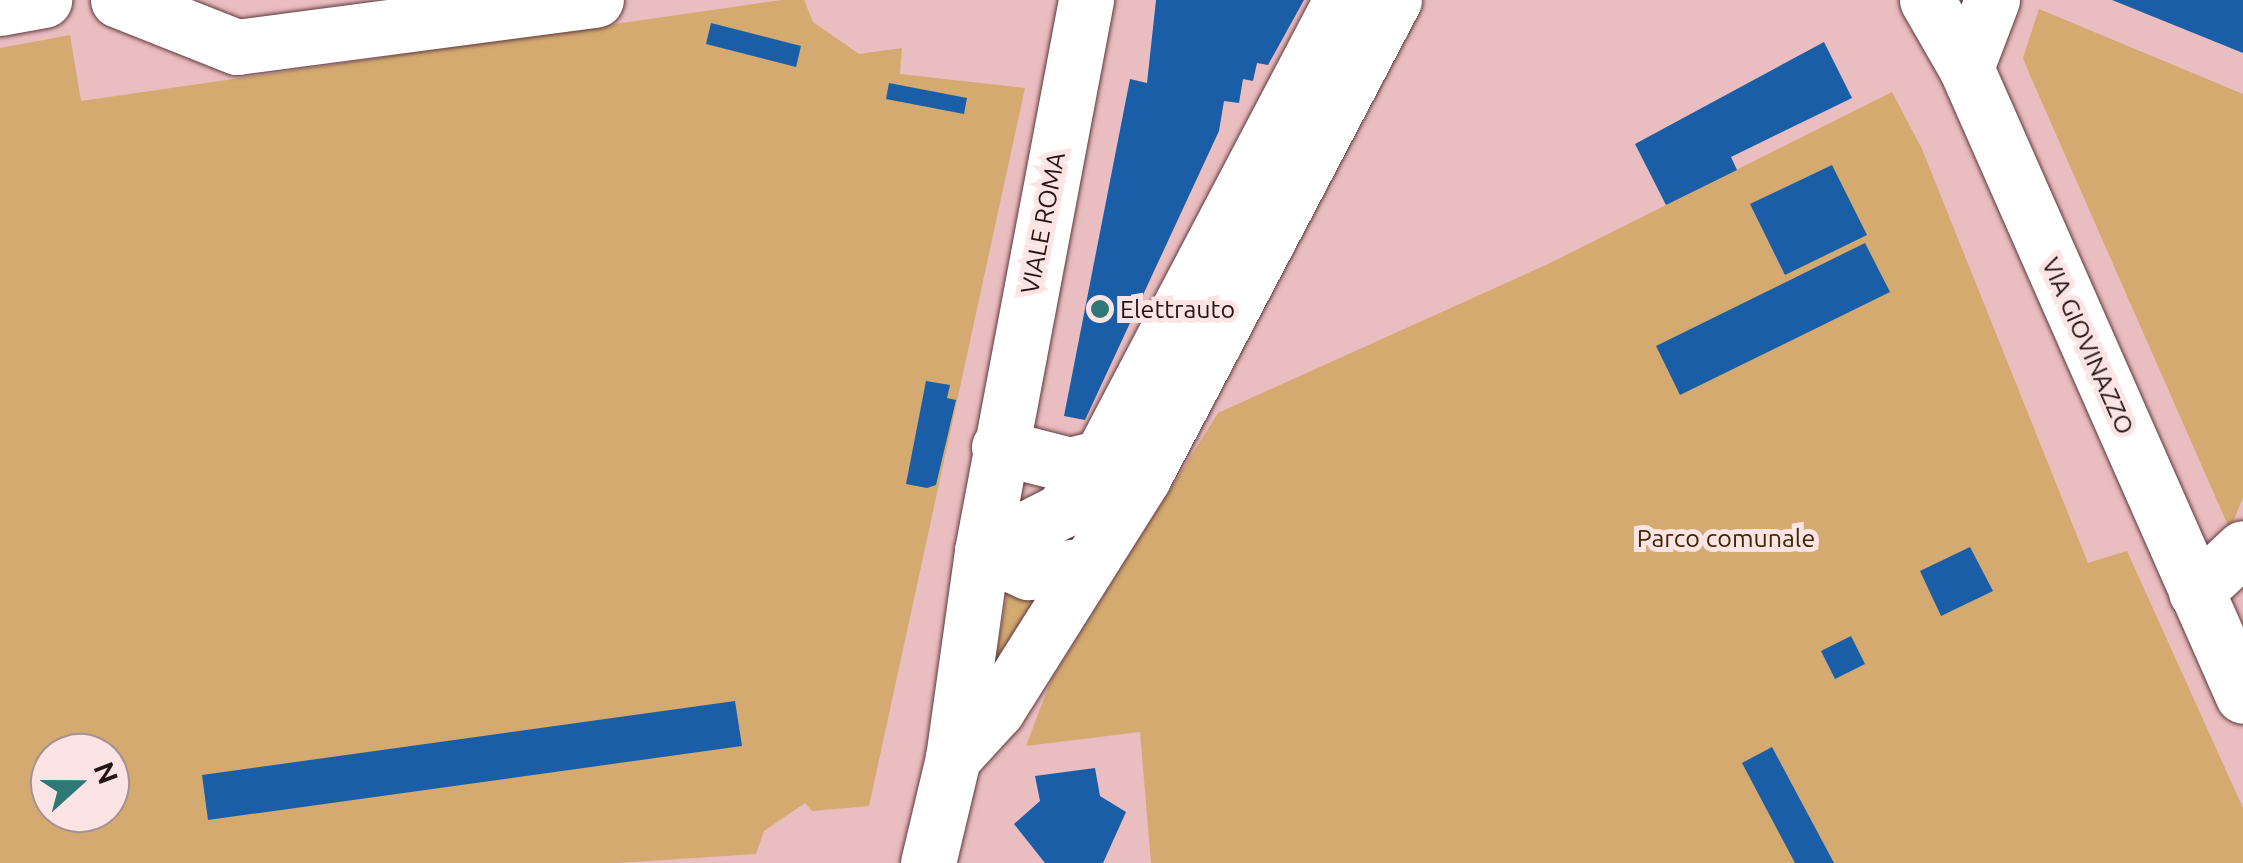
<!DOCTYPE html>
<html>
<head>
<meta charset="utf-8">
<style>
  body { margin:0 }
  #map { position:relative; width:2243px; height:863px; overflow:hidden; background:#eabdc0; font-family:Ubuntu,sans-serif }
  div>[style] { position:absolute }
  .green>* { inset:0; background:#d4aa70 }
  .building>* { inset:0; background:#1a5ea7 }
  .roads { filter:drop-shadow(0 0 2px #5e393c) drop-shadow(0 0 2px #5e393c) }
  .minor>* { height:55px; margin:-27.5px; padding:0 27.5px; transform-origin:27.5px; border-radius:27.5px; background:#fff }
  .major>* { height:55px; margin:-27.5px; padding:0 27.5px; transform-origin:27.5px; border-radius:27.5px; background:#fff }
  .dots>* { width:28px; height:28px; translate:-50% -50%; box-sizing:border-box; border:5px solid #fce4e5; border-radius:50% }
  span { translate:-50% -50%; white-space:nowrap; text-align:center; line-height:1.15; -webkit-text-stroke:10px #fce4e5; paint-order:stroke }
  .street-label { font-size:25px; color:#251517 }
  .poi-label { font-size:25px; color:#251517 }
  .left { translate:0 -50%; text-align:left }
  .park-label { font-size:25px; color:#402700 }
  .north { position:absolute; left:30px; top:733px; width:100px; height:100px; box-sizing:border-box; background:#fce4e5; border:2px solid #a69193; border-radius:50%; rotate:69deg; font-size:28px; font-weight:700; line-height:40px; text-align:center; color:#251517 }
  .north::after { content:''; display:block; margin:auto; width:35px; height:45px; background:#2f7877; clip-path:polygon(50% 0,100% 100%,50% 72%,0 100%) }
</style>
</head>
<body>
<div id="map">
  <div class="green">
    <i style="clip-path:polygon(evenodd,781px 0,804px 0,813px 22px,859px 54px,902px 48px,900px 74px,1025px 88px,869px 806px,812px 811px,805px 803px,764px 831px,756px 854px,617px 863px,0 863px,0 48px,70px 35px,81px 101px,781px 0,50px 753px,110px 753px,110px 813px,50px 813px,50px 753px)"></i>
    <i style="clip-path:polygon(2039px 9px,2243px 94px,2243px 497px,2230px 530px,2029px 73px,2023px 58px)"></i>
    <i style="clip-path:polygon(1892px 92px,1922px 149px,2088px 563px,2127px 551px,2243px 808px,2243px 863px,1151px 863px,1140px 732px,1026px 746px,1051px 680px,1218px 413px,1548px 264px)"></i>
    <i style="clip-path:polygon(1008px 589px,1040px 594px,992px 678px)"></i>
  </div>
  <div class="building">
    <i style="clip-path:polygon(1156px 0,1304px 0,1268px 65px,1257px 63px,1253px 81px,1243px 79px,1239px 103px,1224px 101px,1219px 131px,1085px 420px,1064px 416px,1130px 79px,1147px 83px)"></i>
    <i style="clip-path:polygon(2112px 0,2243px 0,2243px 53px)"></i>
    <i style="clip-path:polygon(711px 23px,801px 46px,796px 67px,706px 44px)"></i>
    <i style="clip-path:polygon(1824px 42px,1852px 98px,1731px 157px,1737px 170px,1666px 205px,1635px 144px)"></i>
    <i style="clip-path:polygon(889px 83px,967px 98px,964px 114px,886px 99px)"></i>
    <i style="clip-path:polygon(1832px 165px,1867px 235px,1785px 275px,1750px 204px)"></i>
    <i style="clip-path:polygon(1865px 243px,1890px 292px,1680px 395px,1656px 346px)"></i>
    <i style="clip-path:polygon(926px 381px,950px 385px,947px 398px,956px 400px,936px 485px,927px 488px,906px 484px)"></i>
    <i style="clip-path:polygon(1970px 547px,1993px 591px,1941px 616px,1920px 571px)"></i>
    <i style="clip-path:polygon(1851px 636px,1865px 664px,1835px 679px,1821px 651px)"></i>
    <i style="clip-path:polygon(735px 701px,742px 746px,208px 820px,202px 775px)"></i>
    <i style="clip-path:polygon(1772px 747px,1834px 863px,1795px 863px,1742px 763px)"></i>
    <i style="clip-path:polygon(1095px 768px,1100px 796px,1126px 812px,1103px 863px,1045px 863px,1014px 824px,1040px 801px,1035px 776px)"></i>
  </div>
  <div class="roads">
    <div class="minor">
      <i style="left:118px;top:0;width:128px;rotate:21.6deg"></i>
      <i style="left:237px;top:47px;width:362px;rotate:-7.5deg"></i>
      <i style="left:0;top:8px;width:45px;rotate:-10.3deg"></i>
      <i style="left:1966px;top:68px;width:73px;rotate:-69.1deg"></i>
      <i style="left:999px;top:447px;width:73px;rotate:14.2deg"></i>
      <i style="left:1070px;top:465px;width:32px;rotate:-14deg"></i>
      <i style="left:982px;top:551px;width:561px;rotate:-79.31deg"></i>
      <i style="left:2196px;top:592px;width:64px;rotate:-43.1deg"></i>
    </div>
    <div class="major">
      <i style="left:1927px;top:0;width:78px;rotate:60.2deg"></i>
      <i style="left:1966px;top:68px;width:686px;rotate:66.2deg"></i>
      <i style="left:982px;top:551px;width:89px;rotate:-26.9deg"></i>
      <i style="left:1061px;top:511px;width:67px;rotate:-53.5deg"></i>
      <i style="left:1101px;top:457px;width:516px;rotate:-62.29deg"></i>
      <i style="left:982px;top:551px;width:51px;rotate:24.5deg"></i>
      <i style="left:1028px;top:572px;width:60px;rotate:-6.7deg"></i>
      <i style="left:953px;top:758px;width:65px;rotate:-47.5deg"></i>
      <i style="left:997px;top:710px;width:274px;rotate:-57.8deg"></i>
      <i style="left:1143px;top:478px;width:540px;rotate:-62.3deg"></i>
      <i style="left:928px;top:863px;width:108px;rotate:-76.6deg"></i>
      <i style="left:953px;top:758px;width:209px;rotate:-82deg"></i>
    </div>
  </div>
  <div class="dots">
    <i style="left:1100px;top:309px;background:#2f7877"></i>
  </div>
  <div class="street-label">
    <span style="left:1043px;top:223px;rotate:-79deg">VIALE ROMA</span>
    <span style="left:2088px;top:346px;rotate:66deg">VIA GIOVINAZZO</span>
  </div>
  <div class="poi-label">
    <span class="left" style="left:1120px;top:309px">Elettrauto</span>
  </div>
  <div class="park-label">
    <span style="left:1726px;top:538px">Parco comunale</span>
  </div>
  <div class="north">N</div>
</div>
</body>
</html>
